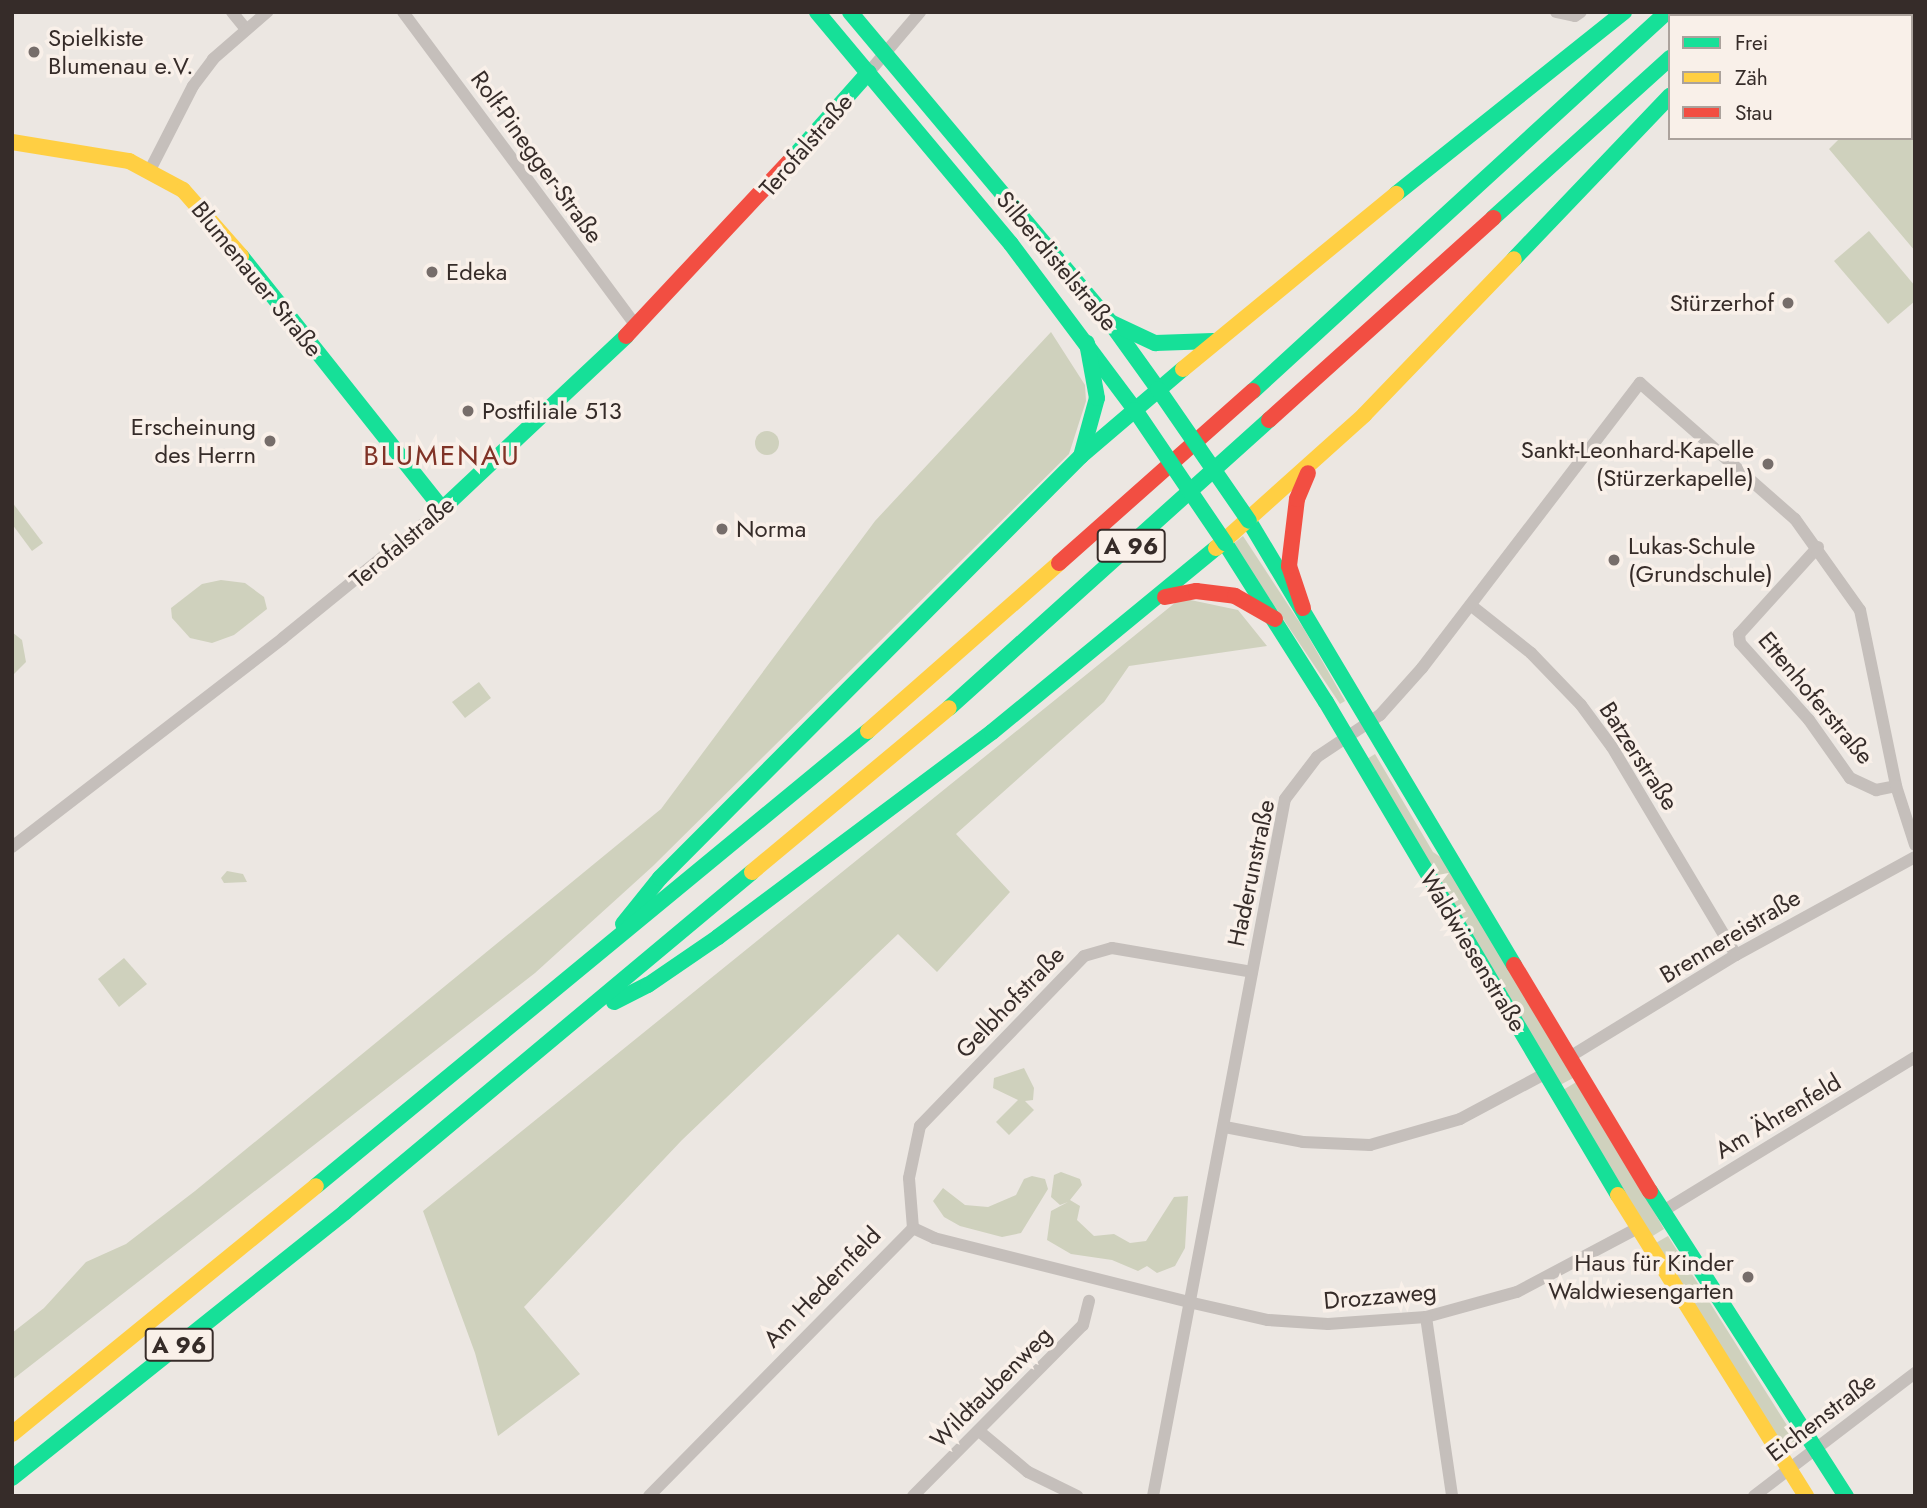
<!DOCTYPE html>
<html>
<head>
<meta charset="utf-8">
<style>
  body { margin:0 }
  #map { position:relative; width:1927px; height:1508px; overflow:hidden; background:#ece7e2; font-family:Jost,sans-serif }
  div>[style] { position:absolute }
  .green>* { inset:0; background:#cfd1bd }
  .round { border-radius:50% }
  .street>* { height:12px; margin:-6px; padding:0 6px; transform-origin:6px; border-radius:6px; background:#c5bfbb }
  .fast>* { height:16px; margin:-8px; padding:0 8px; transform-origin:8px; border-radius:8px; background:#16e098 }
  .slow>* { height:16px; margin:-8px; padding:0 8px; transform-origin:8px; border-radius:8px; background:#ffcf43 }
  .jam>* { height:16px; margin:-8px; padding:0 8px; transform-origin:8px; border-radius:8px; background:#f24e42 }
  .fast-bridge>* { height:16px; margin:-8px; padding:0 8px; transform-origin:8px; border-radius:8px; background:#16e098 }
  .dots>* { width:19px; height:19px; translate:-50% -50%; box-sizing:border-box; border:4px solid #f9f0e9; border-radius:50% }
  span { translate:-50% -50%; white-space:nowrap; text-align:center; line-height:1.15; -webkit-text-stroke:7px #f9f0e9; paint-order:stroke }
  .shield-label span { padding:2px 5px; background:#f9f0e9; border:2px solid; border-radius:5px; -webkit-text-stroke-width:0 }
  .shield-label { font-size:23px; color:#362c29; font-weight:700 }
  .poi-label { font-size:24px; color:#362c29 }
  .left { translate:0 -50%; text-align:left }
  .right { translate:-100% -50%; text-align:right }
  .street-label { font-size:24px; color:#362c29 }
  .quarter-label { font-size:28px; color:#803327; letter-spacing:2px }
  .frame { position:absolute; inset:0; border:14px solid #362c29; pointer-events:none }
  .legend { position:absolute; left:1668px; top:14px; width:245px; height:126px; box-sizing:border-box; background:#f9f0e9; border:2px solid #aba29c; margin:0; padding:9px 12px; list-style:none; font-size:21px; color:#362c29 }
  .legend li { display:flex; align-items:center; gap:14px; height:35px }
  .legend b { width:35px; border:2px solid #aba29c }
</style>
</head>
<body>
<div id="map">
  <div class="green">
    <i style="clip-path:polygon(1807px 12px,1915px 12px,1915px 251px,1829px 149px,1840px 138px,1911px 138px,1911px 16px)"></i>
    <i style="clip-path:polygon(1869px 231px,1915px 286px,1915px 301px,1888px 324px,1834px 261px)"></i>
    <i style="clip-path:polygon(1051px 332px,1085px 385px,1086px 401px,1069px 454px,653px 866px,535px 973px,12px 1380px,12px 1333px,44px 1308px,86px 1262px,126px 1244px,195px 1191px,661px 809px,875px 521px)"></i>
    <i class="round" style="left:755px;top:431px;width:24px;height:24px"></i>
    <i style="clip-path:polygon(12px 502px,43px 543px,32px 551px,12px 524px)"></i>
    <i style="clip-path:polygon(1243px 536px,1304px 629px,1345px 701px,1340px 704px,1233px 544px)"></i>
    <i style="clip-path:polygon(221px 580px,245px 583px,264px 597px,267px 609px,234px 635px,212px 643px,190px 638px,172px 618px,171px 608px,202px 584px)"></i>
    <i style="clip-path:polygon(1181px 598px,1238px 610px,1267px 646px,1129px 666px,1104px 702px,956px 834px,1010px 892px,937px 972px,898px 934px,682px 1140px,524px 1307px,580px 1374px,498px 1436px,475px 1353px,423px 1211px)"></i>
    <i style="clip-path:polygon(12px 632px,22px 640px,26px 662px,12px 676px)"></i>
    <i style="clip-path:polygon(479px 682px,491px 698px,465px 718px,452px 702px)"></i>
    <i style="clip-path:polygon(1375px 754px,1433px 852px,1445px 860px,1575px 1077px,1560px 1085px,1367px 759px)"></i>
    <i style="clip-path:polygon(227px 871px,243px 874px,247px 882px,224px 883px,221px 878px)"></i>
    <i style="clip-path:polygon(124px 958px,147px 984px,119px 1007px,98px 979px)"></i>
    <i style="clip-path:polygon(1024px 1068px,1034px 1088px,1033px 1100px,1025px 1101px,1034px 1110px,1009px 1135px,996px 1122px,1018px 1100px,993px 1088px,994px 1078px)"></i>
    <i style="clip-path:polygon(1578px 1081px,1664px 1229px,1651px 1237px,1563px 1090px)"></i>
    <i style="clip-path:polygon(1061px 1172px,1080px 1179px,1082px 1185px,1070px 1200px,1080px 1206px,1077px 1220px,1094px 1236px,1114px 1234px,1130px 1243px,1146px 1241px,1174px 1197px,1188px 1196px,1185px 1248px,1175px 1266px,1157px 1273px,1147px 1266px,1138px 1271px,1112px 1260px,1071px 1254px,1047px 1240px,1051px 1211px,1068px 1202px,1060px 1205px,1051px 1197px,1054px 1175px)"></i>
    <i style="clip-path:polygon(1032px 1176px,1045px 1179px,1048px 1189px,1021px 1233px,1002px 1237px,960px 1226px,944px 1217px,933px 1201px,943px 1188px,965px 1205px,988px 1207px,1016px 1195px,1024px 1179px)"></i>
    <i style="clip-path:polygon(1668px 1236px,1800px 1446px,1787px 1455px,1654px 1244px)"></i>
  </div>
  <div class="street">
    <i style="left:232px;top:12px;width:21px;rotate:51deg"></i>
    <i style="left:403px;top:12px;width:392px;rotate:53.4deg"></i>
    <i style="left:1556px;top:12px;width:19px;rotate:12deg"></i>
    <i style="left:1575px;top:16px;width:7px;rotate:-34deg"></i>
    <i style="left:869px;top:72px;width:79px;rotate:-49.6deg"></i>
    <i style="left:150px;top:170px;width:94px;rotate:-62.9deg"></i>
    <i style="left:193px;top:86px;width:34px;rotate:-53deg"></i>
    <i style="left:213px;top:59px;width:72px;rotate:-41deg"></i>
    <i style="left:1818px;top:547px;width:118px;rotate:132.2deg"></i>
    <i style="left:1739px;top:634px;width:9px;rotate:84deg"></i>
    <i style="left:1740px;top:643px;width:103px;rotate:48.1deg"></i>
    <i style="left:1809px;top:720px;width:71px;rotate:54.7deg"></i>
    <i style="left:1850px;top:778px;width:29px;rotate:25deg"></i>
    <i style="left:1876px;top:790px;width:20px;rotate:-11deg"></i>
    <i style="left:1473px;top:607px;width:74px;rotate:38.4deg"></i>
    <i style="left:1531px;top:653px;width:72px;rotate:46.1deg"></i>
    <i style="left:1581px;top:705px;width:52px;rotate:53.6deg"></i>
    <i style="left:1612px;top:747px;width:242px;rotate:59.2deg"></i>
    <i style="left:12px;top:847px;width:342px;rotate:-37.6deg"></i>
    <i style="left:283px;top:638px;width:205px;rotate:-39.1deg"></i>
    <i style="left:1571px;top:1056px;width:193px;rotate:-31.5deg"></i>
    <i style="left:1736px;top:955px;width:204px;rotate:-28.7deg"></i>
    <i style="left:1225px;top:1127px;width:79px;rotate:10.9deg"></i>
    <i style="left:1303px;top:1142px;width:67px;rotate:2.6deg"></i>
    <i style="left:1370px;top:1145px;width:94px;rotate:-16.1deg"></i>
    <i style="left:1460px;top:1119px;width:98px;rotate:-28.1deg"></i>
    <i style="left:1663px;top:1211px;width:295px;rotate:-31.4deg"></i>
    <i style="left:913px;top:1228px;width:23px;rotate:25deg"></i>
    <i style="left:934px;top:1238px;width:267px;rotate:14.1deg"></i>
    <i style="left:1193px;top:1303px;width:77px;rotate:12.8deg"></i>
    <i style="left:1268px;top:1320px;width:60px;rotate:3.8deg"></i>
    <i style="left:1328px;top:1324px;width:98px;rotate:-4.1deg"></i>
    <i style="left:1426px;top:1317px;width:94px;rotate:-15.4deg"></i>
    <i style="left:1517px;top:1292px;width:137px;rotate:-27.9deg"></i>
    <i style="left:913px;top:1228px;width:50px;rotate:-94.6deg"></i>
    <i style="left:909px;top:1178px;width:53px;rotate:-78.1deg"></i>
    <i style="left:920px;top:1126px;width:236px;rotate:-46deg"></i>
    <i style="left:1084px;top:956px;width:29px;rotate:-16deg"></i>
    <i style="left:1112px;top:948px;width:142px;rotate:9.7deg"></i>
    <i style="left:1426px;top:1317px;width:181px;rotate:81.7deg"></i>
    <i style="left:979px;top:1431px;width:64px;rotate:39.9deg"></i>
    <i style="left:1028px;top:1472px;width:55px;rotate:26.1deg"></i>
    <i style="left:649px;top:1496px;width:376px;rotate:-45.4deg"></i>
    <i style="left:913px;top:1496px;width:241px;rotate:-45.2deg"></i>
    <i style="left:1083px;top:1325px;width:25px;rotate:-76deg"></i>
    <i style="left:1153px;top:1496px;width:709px;rotate:-79.28deg"></i>
    <i style="left:1285px;top:799px;width:53px;rotate:-52.7deg"></i>
    <i style="left:1317px;top:757px;width:76px;rotate:-33.7deg"></i>
    <i style="left:1380px;top:715px;width:63px;rotate:-48.2deg"></i>
    <i style="left:1422px;top:668px;width:359px;rotate:-52.6deg"></i>
    <i style="left:1640px;top:383px;width:206px;rotate:41.3deg"></i>
    <i style="left:1795px;top:519px;width:112px;rotate:54.5deg"></i>
    <i style="left:1860px;top:610px;width:180px;rotate:78.4deg"></i>
    <i style="left:1896px;top:786px;width:62px;rotate:72.1deg"></i>
    <i style="left:1754px;top:1496px;width:203px;rotate:-37.4deg"></i>
  </div>
  <div class="fast">
    <i style="left:817px;top:12px;width:302px;rotate:50.1deg"></i>
    <i style="left:1011px;top:244px;width:207px;rotate:53.2deg"></i>
    <i style="left:850px;top:12px;width:405px;rotate:50deg"></i>
    <i style="left:1110px;top:322px;width:82px;rotate:54.4deg"></i>
    <i style="left:1715px;top:16px;width:6px;rotate:-45deg"></i>
    <i style="left:1743px;top:16px;width:6px;rotate:-45deg"></i>
    <i style="left:789px;top:162px;width:120px;rotate:-48.4deg"></i>
    <i style="left:1396px;top:194px;width:292px;rotate:-38.6deg"></i>
    <i style="left:1493px;top:218px;width:239px;rotate:-42.1deg"></i>
    <i style="left:241px;top:256px;width:323px;rotate:51.5deg"></i>
    <i style="left:442px;top:509px;width:253px;rotate:-43.2deg"></i>
    <i style="left:1514px;top:259px;width:226px;rotate:-46.3deg"></i>
    <i style="left:1110px;top:322px;width:50px;rotate:25deg"></i>
    <i style="left:1155px;top:343px;width:58px;rotate:-2deg"></i>
    <i style="left:1253px;top:391px;width:561px;rotate:-42.47deg"></i>
    <i style="left:1081px;top:456px;width:60px;rotate:-74.6deg"></i>
    <i style="left:1097px;top:398px;width:56px;rotate:-100.3deg"></i>
    <i style="left:1249px;top:521px;width:517px;rotate:59.17deg"></i>
    <i style="left:1225px;top:543px;width:188px;rotate:57.6deg"></i>
    <i style="left:1326px;top:702px;width:573px;rotate:59.36deg"></i>
    <i style="left:949px;top:708px;width:431px;rotate:-42deg"></i>
    <i style="left:623px;top:924px;width:59px;rotate:-51.2deg"></i>
    <i style="left:660px;top:878px;width:596px;rotate:-45.07deg"></i>
    <i style="left:1081px;top:456px;width:134px;rotate:-40.5deg"></i>
    <i style="left:614px;top:1002px;width:38px;rotate:-27deg"></i>
    <i style="left:648px;top:985px;width:85px;rotate:-34.4deg"></i>
    <i style="left:718px;top:937px;width:342px;rotate:-36.8deg"></i>
    <i style="left:992px;top:732px;width:290px;rotate:-39.4deg"></i>
    <i style="left:316px;top:1186px;width:715px;rotate:-39.5deg"></i>
    <i style="left:1650px;top:1191px;width:363px;rotate:57.3deg"></i>
    <i style="left:12px;top:1478px;width:426px;rotate:-38.6deg"></i>
    <i style="left:345px;top:1212px;width:530px;rotate:-39.87deg"></i>
  </div>
  <div class="slow">
    <i style="left:12px;top:142px;width:119px;rotate:9.2deg"></i>
    <i style="left:129px;top:161px;width:61px;rotate:28.2deg"></i>
    <i style="left:183px;top:190px;width:88px;rotate:48.7deg"></i>
    <i style="left:1183px;top:369px;width:276px;rotate:-39.4deg"></i>
    <i style="left:1216px;top:548px;width:199px;rotate:-41.9deg"></i>
    <i style="left:1364px;top:415px;width:216px;rotate:-46.1deg"></i>
    <i style="left:868px;top:731px;width:254px;rotate:-41.3deg"></i>
    <i style="left:752px;top:872px;width:256px;rotate:-39.8deg"></i>
    <i style="left:1618px;top:1195px;width:355px;rotate:58deg"></i>
    <i style="left:12px;top:1434px;width:392px;rotate:-39.2deg"></i>
  </div>
  <div class="jam">
    <i style="left:626px;top:336px;width:238px;rotate:-46.9deg"></i>
    <i style="left:1269px;top:420px;width:302px;rotate:-42deg"></i>
    <i style="left:1059px;top:563px;width:259px;rotate:-41.6deg"></i>
    <i style="left:1165px;top:597px;width:32px;rotate:-11deg"></i>
    <i style="left:1196px;top:591px;width:39px;rotate:7deg"></i>
    <i style="left:1235px;top:596px;width:46px;rotate:29.9deg"></i>
    <i style="left:1303px;top:608px;width:44px;rotate:-108.4deg"></i>
    <i style="left:1289px;top:566px;width:67px;rotate:-83.2deg"></i>
    <i style="left:1297px;top:499px;width:28px;rotate:-67deg"></i>
    <i style="left:1514px;top:965px;width:264px;rotate:59deg"></i>
  </div>
  <div class="fast-bridge">
    <i style="left:1158px;top:389px;width:160px;rotate:55.4deg"></i>
    <i style="left:1135px;top:410px;width:161px;rotate:55.9deg"></i>
  </div>
  <div class="dots">
    <i style="left:34px;top:52px;background:#766d6a"></i>
    <i style="left:432px;top:272px;background:#766d6a"></i>
    <i style="left:1788px;top:303px;background:#766d6a"></i>
    <i style="left:468px;top:411px;background:#766d6a"></i>
    <i style="left:270px;top:441px;background:#766d6a"></i>
    <i style="left:1768px;top:464px;background:#766d6a"></i>
    <i style="left:722px;top:529px;background:#766d6a"></i>
    <i style="left:1614px;top:560px;background:#766d6a"></i>
    <i style="left:1748px;top:1277px;background:#766d6a"></i>
  </div>
  <div class="shield-label">
    <span style="left:1131px;top:546px">A 96</span>
    <span style="left:179px;top:1345px">A 96</span>
  </div>
  <div class="poi-label">
    <span class="left" style="left:48px;top:52px">Spielkiste<br>Blumenau e.V.</span>
    <span class="left" style="left:446px;top:272px">Edeka</span>
    <span class="right" style="left:1774px;top:303px">Stürzerhof</span>
    <span class="left" style="left:482px;top:411px">Postfiliale 513</span>
    <span class="right" style="left:256px;top:441px">Erscheinung<br>des Herrn</span>
    <span class="right" style="left:1754px;top:464px">Sankt-Leonhard-Kapelle<br>(Stürzerkapelle)</span>
    <span class="left" style="left:736px;top:529px">Norma</span>
    <span class="left" style="left:1628px;top:560px">Lukas-Schule<br>(Grundschule)</span>
    <span class="right" style="left:1734px;top:1277px">Haus für Kinder<br>Waldwiesengarten</span>
  </div>
  <div class="street-label">
    <span style="left:806px;top:145px;rotate:-49deg">Terofalstraße</span>
    <span style="left:537px;top:157px;rotate:54deg">Rolf-Pinegger-Straße</span>
    <span style="left:1057px;top:261px;rotate:50deg">Silberdistelstraße</span>
    <span style="left:257px;top:279px;rotate:51deg">Blumenauer Straße</span>
    <span style="left:402px;top:542px;rotate:-40deg">Terofalstraße</span>
    <span style="left:1816px;top:698px;rotate:50deg">Ettenhoferstraße</span>
    <span style="left:1639px;top:756px;rotate:57deg">Batzerstraße</span>
    <span style="left:1251px;top:873px;rotate:-78deg">Haderunstraße</span>
    <span style="left:1730px;top:936px;rotate:-31deg">Brennereistraße</span>
    <span style="left:1473px;top:951px;rotate:59deg">Waldwiesenstraße</span>
    <span style="left:1010px;top:1002px;rotate:-46deg">Gelbhofstraße</span>
    <span style="left:1778px;top:1116px;rotate:-31deg">Am Ährenfeld</span>
    <span style="left:822px;top:1287px;rotate:-46deg">Am Hedernfeld</span>
    <span style="left:1380px;top:1296px;rotate:-5deg">Drozzaweg</span>
    <span style="left:991px;top:1387px;rotate:-45deg">Wildtaubenweg</span>
    <span style="left:1821px;top:1417px;rotate:-37deg">Eichenstraße</span>
  </div>
  <div class="quarter-label">
    <span style="left:442px;top:456px">BLUMENAU</span>
  </div>
  <div class="frame"></div>
  <ul class="legend">
  <li><b style="height:9px;background:#16e098"></b>Frei</li>
  <li><b style="height:9px;background:#ffcf43"></b>Zäh</li>
  <li><b style="height:9px;background:#f24e42"></b>Stau</li>
  </ul>
</div>
</body>
</html>
